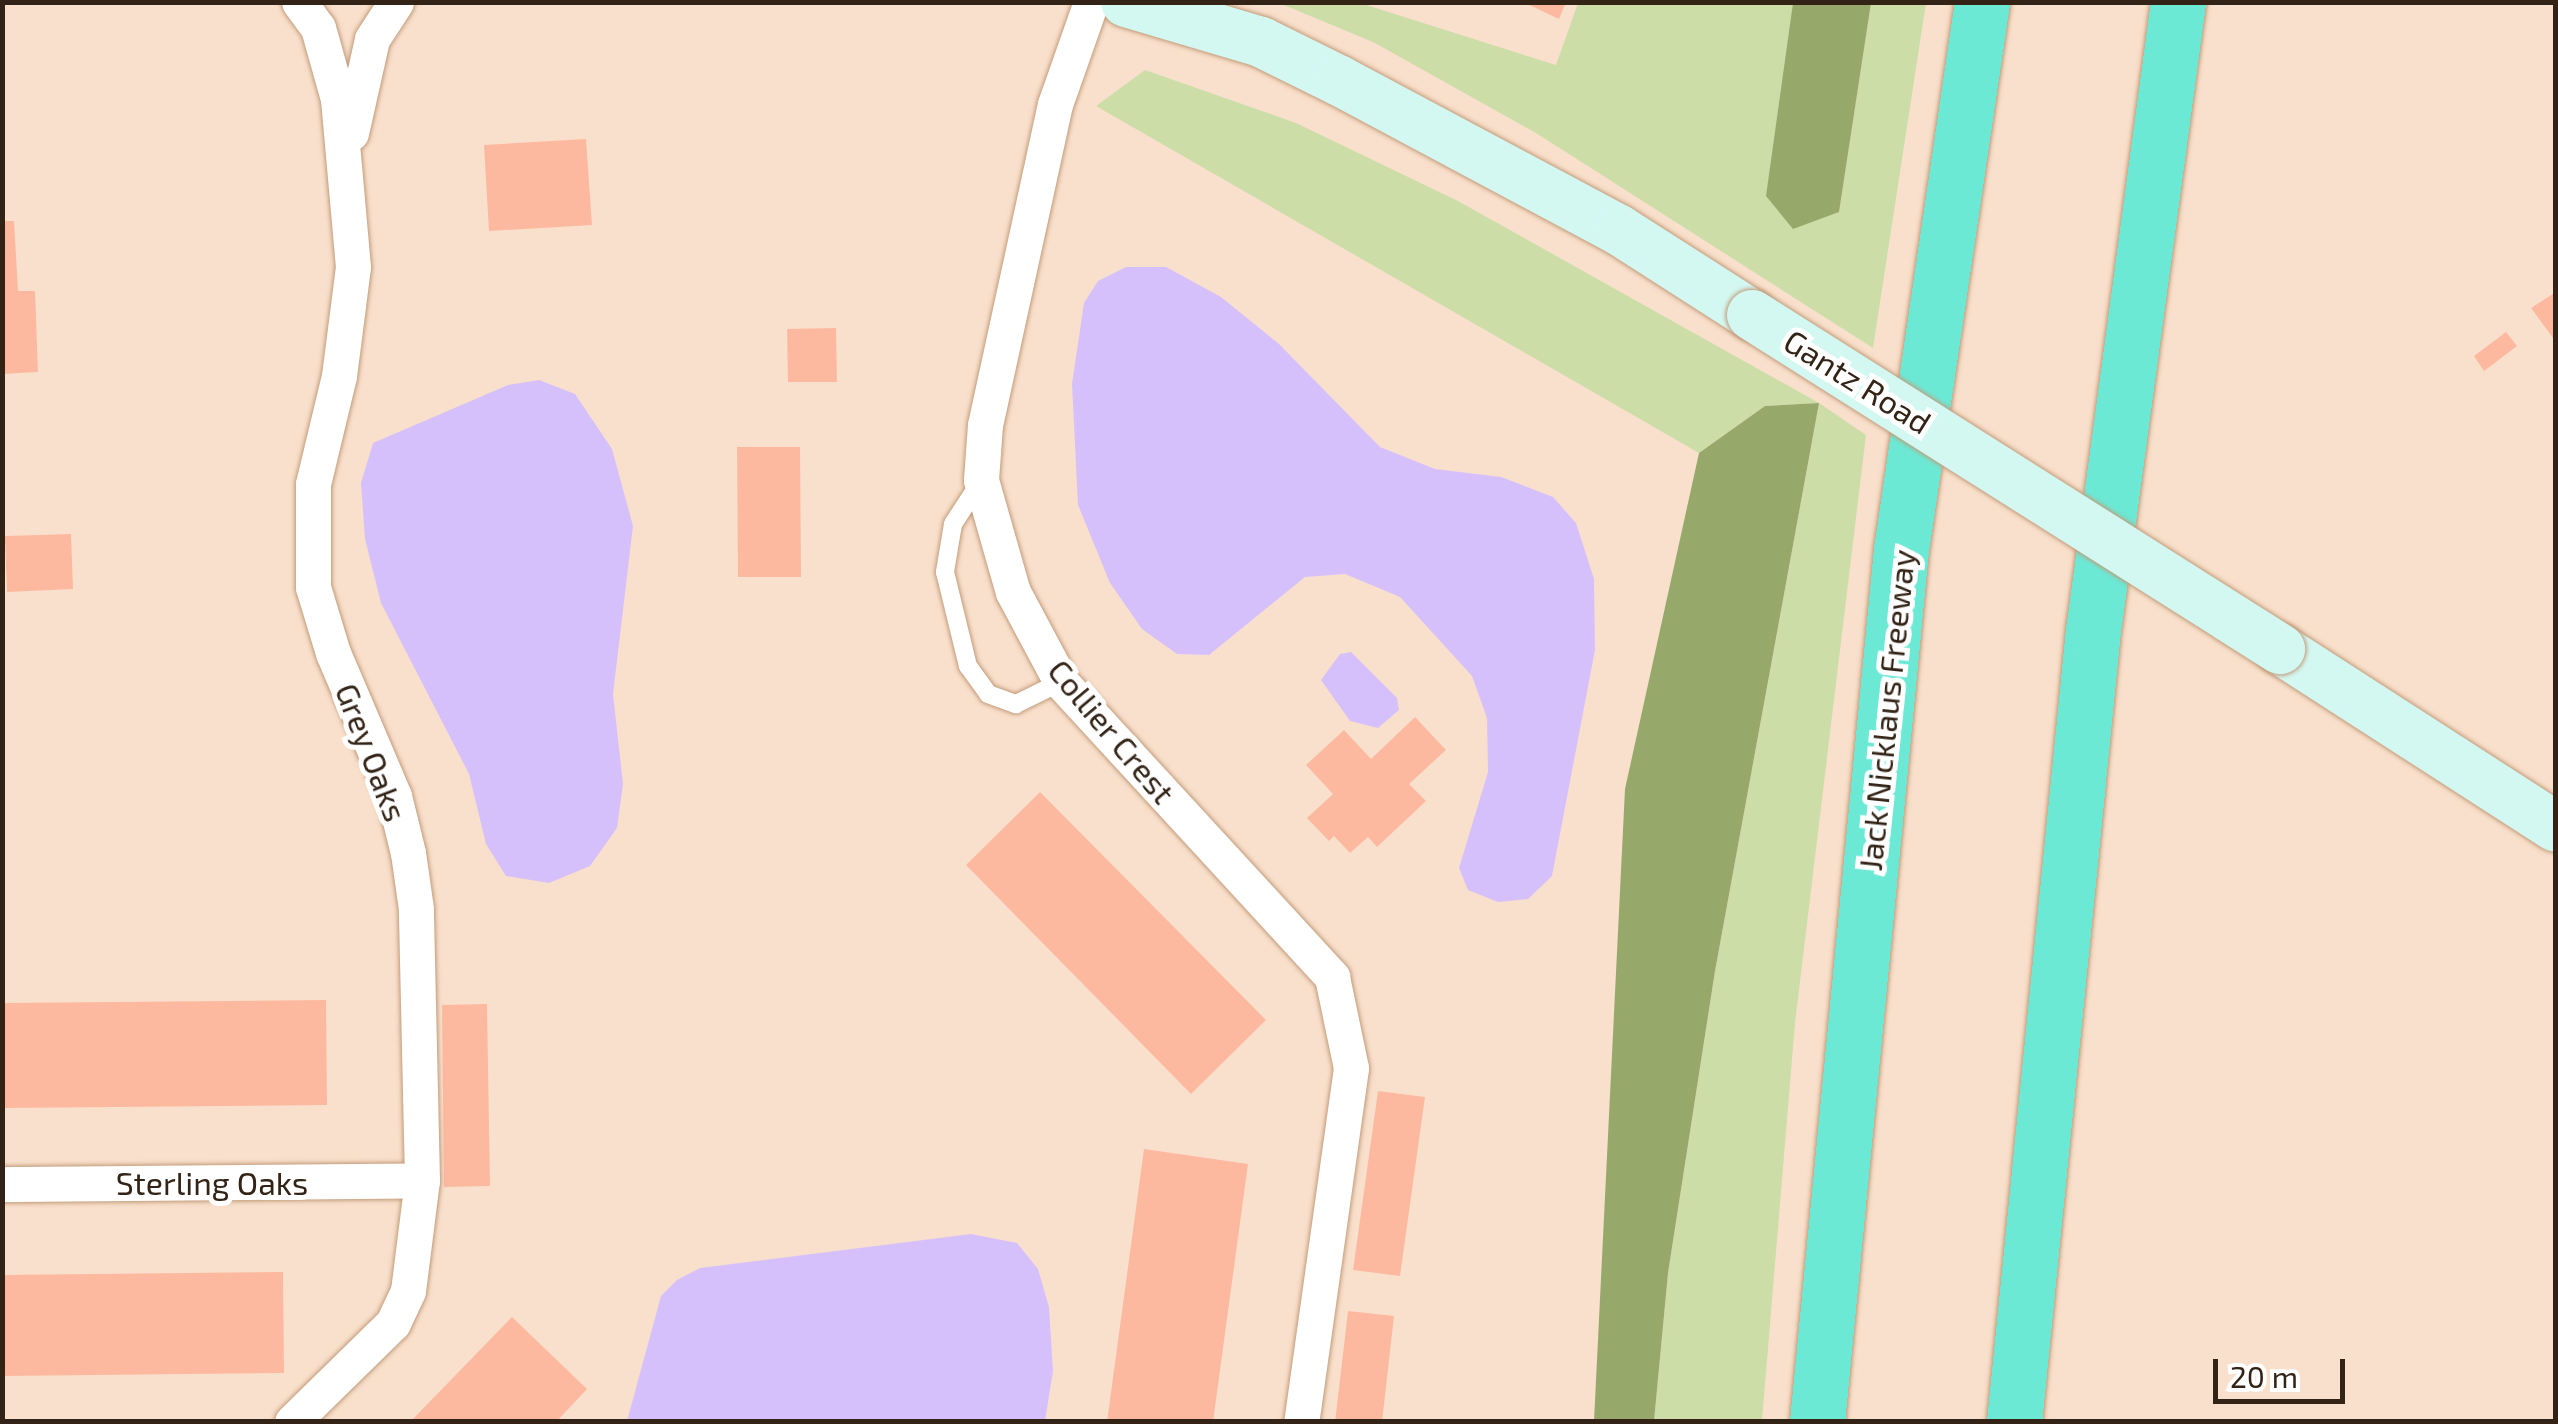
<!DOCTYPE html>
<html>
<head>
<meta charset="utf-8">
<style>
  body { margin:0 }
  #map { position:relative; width:2558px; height:1424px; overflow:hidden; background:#f9e0cc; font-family:"Exo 2",sans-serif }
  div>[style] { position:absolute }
  .green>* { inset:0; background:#cddda8 }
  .forest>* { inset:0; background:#97a86b }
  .water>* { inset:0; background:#d6c0fc }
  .building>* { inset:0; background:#fcb9a0 }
  .roads { filter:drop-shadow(0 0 2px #c39c7b) drop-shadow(0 0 2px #c39c7b) }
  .lane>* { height:18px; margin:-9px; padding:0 9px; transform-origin:9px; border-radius:9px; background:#fff }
  .street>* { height:35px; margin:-17.5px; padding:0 17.5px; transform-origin:17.5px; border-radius:17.5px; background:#fff }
  .secondary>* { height:50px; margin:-25px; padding:0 25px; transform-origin:25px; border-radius:25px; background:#d3f8f2 }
  .highway>* { height:55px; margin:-27.5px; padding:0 27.5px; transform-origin:27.5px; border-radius:27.5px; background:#6ce9d5 }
  .bridges { filter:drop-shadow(0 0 2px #c39c7b) drop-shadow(0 0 2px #c39c7b) }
  .secondary-bridge>* { height:50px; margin:-25px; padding:0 25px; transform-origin:25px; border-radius:25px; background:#d3f8f2 }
  span { translate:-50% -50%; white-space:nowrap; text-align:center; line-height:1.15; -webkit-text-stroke:10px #fff; paint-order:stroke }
  .street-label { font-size:32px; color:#322316 }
  .frame { position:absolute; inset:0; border:5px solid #322316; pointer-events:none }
  .scale { position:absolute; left:2213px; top:1359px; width:132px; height:45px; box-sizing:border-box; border:5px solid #322316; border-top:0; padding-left:12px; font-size:30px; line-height:35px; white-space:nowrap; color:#322316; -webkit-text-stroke:8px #fff; paint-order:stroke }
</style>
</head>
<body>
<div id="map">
  <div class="green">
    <i style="clip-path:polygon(1279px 3px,1360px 3px,1556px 65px,1578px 3px,1793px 3px,1789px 66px,1839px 211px,1871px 3px,1926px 3px,1873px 348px,1536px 133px,1373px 42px)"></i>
    <i style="clip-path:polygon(1145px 70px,1296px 123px,1458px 201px,1819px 403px,1866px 435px,1795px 1023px,1762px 1421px,1654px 1421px,1668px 1273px,1715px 971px,1819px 403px,1765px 406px,1699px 453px,1096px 106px)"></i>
  </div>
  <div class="forest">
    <i style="clip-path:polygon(1793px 3px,1871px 3px,1839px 212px,1793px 229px,1766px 196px)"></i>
    <i style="clip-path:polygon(1819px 403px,1715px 971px,1668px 1273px,1654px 1421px,1594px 1421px,1625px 789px,1699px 453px,1765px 406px)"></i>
  </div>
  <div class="water">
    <i style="clip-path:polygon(1126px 267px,1166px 267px,1221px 297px,1279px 344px,1380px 447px,1435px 469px,1501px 477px,1553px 497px,1576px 523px,1594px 579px,1595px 650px,1552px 876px,1528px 899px,1498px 902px,1468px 890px,1459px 868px,1488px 772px,1487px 718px,1472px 676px,1400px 597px,1345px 574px,1305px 577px,1209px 655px,1177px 654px,1142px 629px,1110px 583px,1078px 505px,1072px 384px,1084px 303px,1098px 281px)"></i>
    <i style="clip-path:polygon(539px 380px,575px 394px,612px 449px,633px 526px,613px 694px,623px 784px,617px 828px,590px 866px,549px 883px,506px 876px,486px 844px,469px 774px,381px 603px,365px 539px,361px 483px,373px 443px,508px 385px)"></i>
    <i style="clip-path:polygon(1351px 652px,1397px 698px,1399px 710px,1378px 728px,1350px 721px,1321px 680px,1340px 654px)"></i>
    <i style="clip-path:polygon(971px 1234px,1017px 1243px,1038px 1269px,1049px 1307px,1053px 1371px,1045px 1421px,627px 1421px,661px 1296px,677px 1280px,700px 1268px)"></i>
  </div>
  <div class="building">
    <i style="clip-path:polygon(1523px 2px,1566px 2px,1559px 19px)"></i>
    <i style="clip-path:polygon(586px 139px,592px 225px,489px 231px,484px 145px)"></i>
    <i style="clip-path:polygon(2px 221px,14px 221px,18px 291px,35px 291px,38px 372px,2px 374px)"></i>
    <i style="clip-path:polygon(2556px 292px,2556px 342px,2531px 308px)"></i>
    <i style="clip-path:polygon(836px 328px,837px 382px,788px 382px,787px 329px)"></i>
    <i style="clip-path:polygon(2506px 332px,2517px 346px,2484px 371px,2474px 356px)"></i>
    <i style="clip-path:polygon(737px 447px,800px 447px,801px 577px,738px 577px)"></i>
    <i style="clip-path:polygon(71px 534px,73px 589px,7px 592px,5px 536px)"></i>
    <i style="clip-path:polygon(1415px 717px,1446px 750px,1409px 784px,1426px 801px,1377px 847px,1368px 837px,1350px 853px,1334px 836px,1329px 841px,1307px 818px,1333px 794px,1306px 765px,1344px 730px,1371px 759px)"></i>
    <i style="clip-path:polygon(1040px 792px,1266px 1020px,1191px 1094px,966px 865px)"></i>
    <i style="clip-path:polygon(326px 1000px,327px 1105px,2px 1108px,2px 1003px)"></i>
    <i style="clip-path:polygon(487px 1004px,490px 1186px,444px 1187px,442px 1005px)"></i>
    <i style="clip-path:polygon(1378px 1091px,1425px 1097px,1400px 1276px,1353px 1270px)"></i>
    <i style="clip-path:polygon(1144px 1149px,1248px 1164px,1213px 1422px,1107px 1422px)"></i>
    <i style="clip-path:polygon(283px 1272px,284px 1373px,2px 1376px,2px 1275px)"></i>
    <i style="clip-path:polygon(1348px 1311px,1394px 1316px,1382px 1422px,1335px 1422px)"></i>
    <i style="clip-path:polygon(512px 1317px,587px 1389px,556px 1422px,410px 1422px)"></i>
  </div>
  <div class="roads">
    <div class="lane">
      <i style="left:981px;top:481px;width:51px;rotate:123.1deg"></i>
      <i style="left:953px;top:524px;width:49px;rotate:99.5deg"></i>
      <i style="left:945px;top:572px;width:97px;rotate:76.3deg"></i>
      <i style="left:968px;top:666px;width:34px;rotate:54deg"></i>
      <i style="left:988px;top:694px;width:30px;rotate:20deg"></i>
      <i style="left:1016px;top:704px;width:50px;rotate:-26.1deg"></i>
    </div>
    <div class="street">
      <i style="left:1091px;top:2px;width:108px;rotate:109.4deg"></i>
      <i style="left:1055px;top:104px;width:329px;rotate:102.3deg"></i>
      <i style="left:985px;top:425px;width:55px;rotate:94.2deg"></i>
      <i style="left:981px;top:480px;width:116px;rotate:74.1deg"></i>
      <i style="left:1013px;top:592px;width:102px;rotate:61.9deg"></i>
      <i style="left:1061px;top:682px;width:401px;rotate:47.4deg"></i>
      <i style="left:1332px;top:977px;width:93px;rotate:78.2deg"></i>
      <i style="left:1351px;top:1068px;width:358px;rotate:98deg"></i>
      <i style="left:351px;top:133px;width:96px;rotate:-77.4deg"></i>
      <i style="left:372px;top:39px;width:44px;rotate:-57deg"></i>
      <i style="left:2px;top:1184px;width:420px;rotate:-0.5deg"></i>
      <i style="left:292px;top:1422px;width:141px;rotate:-44.4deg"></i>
      <i style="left:393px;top:1323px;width:35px;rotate:-65deg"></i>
      <i style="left:408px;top:1291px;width:112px;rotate:-82.8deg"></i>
      <i style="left:422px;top:1180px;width:271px;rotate:-91.3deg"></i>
      <i style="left:416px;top:909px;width:57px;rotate:-98.1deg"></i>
      <i style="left:408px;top:853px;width:59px;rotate:-103.8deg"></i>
      <i style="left:394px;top:796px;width:155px;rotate:-113.1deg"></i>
      <i style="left:333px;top:653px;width:69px;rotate:-106.9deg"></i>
      <i style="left:313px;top:587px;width:103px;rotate:-90deg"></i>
      <i style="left:313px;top:484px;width:111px;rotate:-76.5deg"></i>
      <i style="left:339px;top:376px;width:110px;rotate:-82.7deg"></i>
      <i style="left:353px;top:267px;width:169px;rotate:-95.1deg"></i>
      <i style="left:338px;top:99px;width:74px;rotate:-105.7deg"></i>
      <i style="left:318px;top:28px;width:32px;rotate:-126deg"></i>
    </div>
    <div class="secondary">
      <i style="left:1126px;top:2px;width:141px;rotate:16.5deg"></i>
      <i style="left:1261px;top:42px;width:88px;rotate:26.3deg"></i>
      <i style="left:1340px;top:81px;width:316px;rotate:28.1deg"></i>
      <i style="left:1619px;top:230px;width:158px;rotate:32.6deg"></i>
      <i style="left:2280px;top:649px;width:328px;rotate:32.8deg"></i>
    </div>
    <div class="highway">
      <i style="left:1817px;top:1422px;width:876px;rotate:-84.5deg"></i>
      <i style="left:1901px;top:550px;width:554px;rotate:-81.59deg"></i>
      <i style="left:2014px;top:1422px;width:795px;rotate:-84.3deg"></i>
      <i style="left:2093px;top:631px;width:635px;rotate:-82.3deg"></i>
    </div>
  </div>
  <div class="bridges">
    <div class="secondary-bridge">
      <i style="left:1752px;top:315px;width:625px;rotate:32.32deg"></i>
    </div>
  </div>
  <div class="street-label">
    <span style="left:1858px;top:381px;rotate:32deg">Gantz Road</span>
    <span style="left:1886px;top:710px;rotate:-84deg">Jack Nicklaus Freeway</span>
    <span style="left:1112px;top:731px;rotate:50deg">Collier Crest</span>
    <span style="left:372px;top:752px;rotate:69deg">Grey Oaks</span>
    <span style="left:212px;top:1182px">Sterling Oaks</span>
  </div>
  <div class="frame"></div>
  <div class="scale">20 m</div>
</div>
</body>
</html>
